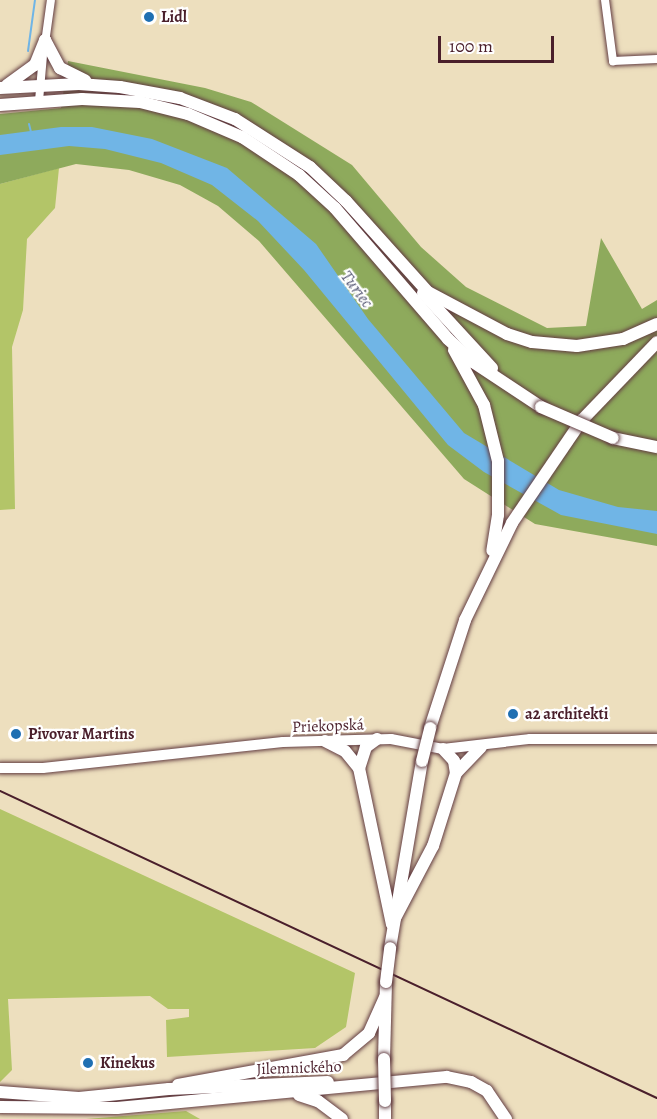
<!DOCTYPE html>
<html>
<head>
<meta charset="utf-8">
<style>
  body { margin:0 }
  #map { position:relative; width:657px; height:1119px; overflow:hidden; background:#eddfbe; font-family:Alegreya,serif }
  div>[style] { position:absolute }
  .green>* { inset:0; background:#b3c568 }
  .forest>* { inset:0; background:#8eaa5c }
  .water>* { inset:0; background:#70b5e6 }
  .stream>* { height:2px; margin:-1px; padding:0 1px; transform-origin:1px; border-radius:1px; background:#70b5e6 }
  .roads { filter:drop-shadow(0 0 2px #623c41) drop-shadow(0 0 2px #623c41) }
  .street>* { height:8px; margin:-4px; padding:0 4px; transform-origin:4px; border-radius:4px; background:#fff }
  .secondary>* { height:10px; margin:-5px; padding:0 5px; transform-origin:5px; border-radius:5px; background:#fff }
  .primary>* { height:12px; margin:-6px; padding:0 6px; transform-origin:6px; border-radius:6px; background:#fff }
  .rail>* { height:2px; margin:-1px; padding:0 1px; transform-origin:1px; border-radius:1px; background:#4a1f2b }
  .bridges { filter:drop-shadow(0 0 2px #623c41) drop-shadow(0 0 2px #623c41) }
  .primary-bridge>* { height:12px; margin:-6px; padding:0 6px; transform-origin:6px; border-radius:6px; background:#fff }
  .dots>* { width:16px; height:16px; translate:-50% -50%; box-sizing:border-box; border:3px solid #fff; border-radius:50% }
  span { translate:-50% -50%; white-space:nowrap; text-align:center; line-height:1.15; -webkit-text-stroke:4.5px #fff; paint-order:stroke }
  .poi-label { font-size:16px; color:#4a1f2b; font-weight:700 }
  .left { translate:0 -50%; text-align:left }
  .street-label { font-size:16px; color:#4a1f2b }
  .water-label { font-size:18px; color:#595b76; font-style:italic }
  .scale { position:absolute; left:438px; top:36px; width:116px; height:27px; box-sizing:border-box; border:3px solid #4a1f2b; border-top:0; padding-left:8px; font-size:18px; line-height:21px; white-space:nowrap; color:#4a1f2b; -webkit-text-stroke:4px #fff; paint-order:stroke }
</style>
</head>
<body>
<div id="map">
  <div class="green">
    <i style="clip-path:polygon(59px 168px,55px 208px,27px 239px,23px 310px,12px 347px,15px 509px,0 510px,0 184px)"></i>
    <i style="clip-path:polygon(0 809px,355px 973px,346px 1027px,315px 1048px,167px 1057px,166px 1020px,189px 1017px,189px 1009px,168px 1009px,150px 996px,8px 999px,12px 1070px,0 1082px)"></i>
    <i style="clip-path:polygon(186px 1111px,200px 1119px,86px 1119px)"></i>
  </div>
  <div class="forest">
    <i style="clip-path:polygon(68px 61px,205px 88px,251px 102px,352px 165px,421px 247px,466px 287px,547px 328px,586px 326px,601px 238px,642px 309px,657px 300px,657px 546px,535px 524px,464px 479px,259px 241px,218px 206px,180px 185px,129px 170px,76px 164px,0 184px,0 114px,61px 108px)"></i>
  </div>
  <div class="water">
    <i style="clip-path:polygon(61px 127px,92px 127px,152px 139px,227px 168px,316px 244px,368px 319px,464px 433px,559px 490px,618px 507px,657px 511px,657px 534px,561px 515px,484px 472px,448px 445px,304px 270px,258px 221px,212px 185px,161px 163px,105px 149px,69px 146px,0 155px,0 135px)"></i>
  </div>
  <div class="stream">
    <i style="left:28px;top:51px;width:51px;rotate:-82.2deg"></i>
    <i style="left:29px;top:124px;width:8px;rotate:76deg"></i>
  </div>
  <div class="roads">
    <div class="street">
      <i style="left:605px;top:0;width:62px;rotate:82.5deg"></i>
      <i style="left:613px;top:61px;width:44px;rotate:-2.6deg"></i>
      <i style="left:45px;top:43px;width:43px;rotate:-82.1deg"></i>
      <i style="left:39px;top:101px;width:46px;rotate:-85deg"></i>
    </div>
    <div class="secondary">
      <i style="left:0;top:768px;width:43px"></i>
      <i style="left:43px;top:768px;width:241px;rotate:-6.2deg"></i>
      <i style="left:283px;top:742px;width:108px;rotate:-1.6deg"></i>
      <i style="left:391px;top:739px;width:53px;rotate:10.9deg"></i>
      <i style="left:443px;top:749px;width:88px;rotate:-6.6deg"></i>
      <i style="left:530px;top:739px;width:127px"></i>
    </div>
    <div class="primary">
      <i style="left:45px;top:40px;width:32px;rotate:62deg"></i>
      <i style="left:60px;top:68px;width:28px;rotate:26deg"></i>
      <i style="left:7px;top:85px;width:34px;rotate:-36deg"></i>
      <i style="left:35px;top:65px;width:27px;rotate:-68deg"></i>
      <i style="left:0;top:88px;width:79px;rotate:-2.9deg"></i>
      <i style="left:79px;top:84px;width:41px;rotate:4.2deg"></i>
      <i style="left:120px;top:87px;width:61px;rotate:10.4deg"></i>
      <i style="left:180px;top:98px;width:59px;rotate:20.9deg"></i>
      <i style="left:235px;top:119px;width:89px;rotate:32.6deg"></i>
      <i style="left:310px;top:167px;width:50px;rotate:43.4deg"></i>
      <i style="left:346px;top:201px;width:122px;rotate:48deg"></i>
      <i style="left:428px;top:292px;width:89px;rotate:28deg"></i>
      <i style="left:507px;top:334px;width:26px;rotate:18deg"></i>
      <i style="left:532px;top:342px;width:45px;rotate:5.1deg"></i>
      <i style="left:577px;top:346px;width:47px;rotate:-8.7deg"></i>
      <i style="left:623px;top:339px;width:37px;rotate:-24deg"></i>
      <i style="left:0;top:105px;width:82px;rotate:-4.2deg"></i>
      <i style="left:82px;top:99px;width:58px;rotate:3deg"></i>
      <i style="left:140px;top:102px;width:49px;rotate:14deg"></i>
      <i style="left:188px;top:114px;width:59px;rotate:23.1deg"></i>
      <i style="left:242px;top:137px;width:69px;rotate:33.7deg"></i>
      <i style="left:299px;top:175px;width:49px;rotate:42.5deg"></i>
      <i style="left:335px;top:208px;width:173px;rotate:49.2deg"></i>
      <i style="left:448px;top:339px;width:34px;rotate:43deg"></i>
      <i style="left:473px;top:362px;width:82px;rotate:33.5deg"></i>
      <i style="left:423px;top:293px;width:102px;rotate:47.4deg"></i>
      <i style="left:454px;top:350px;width:63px;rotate:61.4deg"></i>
      <i style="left:484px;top:405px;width:58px;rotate:76deg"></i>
      <i style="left:498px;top:461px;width:54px;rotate:90deg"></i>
      <i style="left:498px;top:515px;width:36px;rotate:99deg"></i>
      <i style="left:613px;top:438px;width:45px;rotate:11.6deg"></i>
      <i style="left:430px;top:728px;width:114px;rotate:-72deg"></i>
      <i style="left:465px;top:620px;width:108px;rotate:-64.1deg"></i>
      <i style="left:512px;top:523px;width:125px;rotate:-55.8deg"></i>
      <i style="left:582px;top:420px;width:108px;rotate:-46.1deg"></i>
      <i style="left:377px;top:739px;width:14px;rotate:144deg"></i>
      <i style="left:366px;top:747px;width:22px;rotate:108deg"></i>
      <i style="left:359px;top:768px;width:159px;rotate:78.1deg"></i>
      <i style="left:325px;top:741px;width:22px;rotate:27deg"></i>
      <i style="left:345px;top:751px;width:22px;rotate:51deg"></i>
      <i style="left:443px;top:749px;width:16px;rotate:47deg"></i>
      <i style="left:454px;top:761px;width:12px;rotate:81deg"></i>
      <i style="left:392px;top:924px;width:88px;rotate:-62.3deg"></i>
      <i style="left:433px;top:846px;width:77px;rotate:-72.5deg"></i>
      <i style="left:456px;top:773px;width:36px;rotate:-46deg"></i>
      <i style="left:390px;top:948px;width:190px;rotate:-80.3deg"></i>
      <i style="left:384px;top:1059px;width:77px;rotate:-88.5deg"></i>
      <i style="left:178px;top:1085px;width:168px;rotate:-10.3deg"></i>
      <i style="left:343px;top:1055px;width:34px;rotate:-40deg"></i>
      <i style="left:369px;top:1033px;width:39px;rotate:-66deg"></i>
      <i style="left:0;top:1092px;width:79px;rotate:4.3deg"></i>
      <i style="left:79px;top:1098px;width:90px;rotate:-5.7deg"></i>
      <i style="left:169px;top:1089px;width:159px;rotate:-2.5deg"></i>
      <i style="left:299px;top:1095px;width:20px;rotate:18deg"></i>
      <i style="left:318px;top:1101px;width:30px;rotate:37deg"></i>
      <i style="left:385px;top:1101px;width:18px;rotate:90deg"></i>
      <i style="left:0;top:1107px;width:117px;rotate:0.5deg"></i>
      <i style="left:117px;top:1108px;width:331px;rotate:-5.4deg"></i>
      <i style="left:447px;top:1077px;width:25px;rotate:12deg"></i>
      <i style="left:471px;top:1082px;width:18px;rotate:29deg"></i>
      <i style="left:487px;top:1091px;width:34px;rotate:56deg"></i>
    </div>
  </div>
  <div class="rail">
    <i style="left:0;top:791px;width:725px;rotate:25.05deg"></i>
  </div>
  <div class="bridges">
    <div class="primary-bridge">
      <i style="left:541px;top:407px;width:78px;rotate:23.3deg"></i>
      <i style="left:422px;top:761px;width:34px;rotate:-76deg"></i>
      <i style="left:386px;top:982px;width:34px;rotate:-83deg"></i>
      <i style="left:384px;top:1059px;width:42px;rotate:88.6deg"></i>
    </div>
  </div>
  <div class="dots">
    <i style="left:149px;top:17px;background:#1f6fb2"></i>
    <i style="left:513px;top:714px;background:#1f6fb2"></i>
    <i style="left:16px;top:734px;background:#1f6fb2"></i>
    <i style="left:88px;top:1063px;background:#1f6fb2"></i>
  </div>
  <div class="poi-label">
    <span class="left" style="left:161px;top:17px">Lidl</span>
    <span class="left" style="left:525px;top:714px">a2 architekti</span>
    <span class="left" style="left:28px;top:734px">Pivovar Martins</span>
    <span class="left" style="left:100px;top:1063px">Kinekus</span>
  </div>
  <div class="street-label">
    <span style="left:328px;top:726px;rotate:-2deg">Priekopská</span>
    <span style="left:299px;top:1068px;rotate:-2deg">Jilemnického</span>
  </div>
  <div class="water-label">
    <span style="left:357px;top:289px;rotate:53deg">Turiec</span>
  </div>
  <div class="scale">100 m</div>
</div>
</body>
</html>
